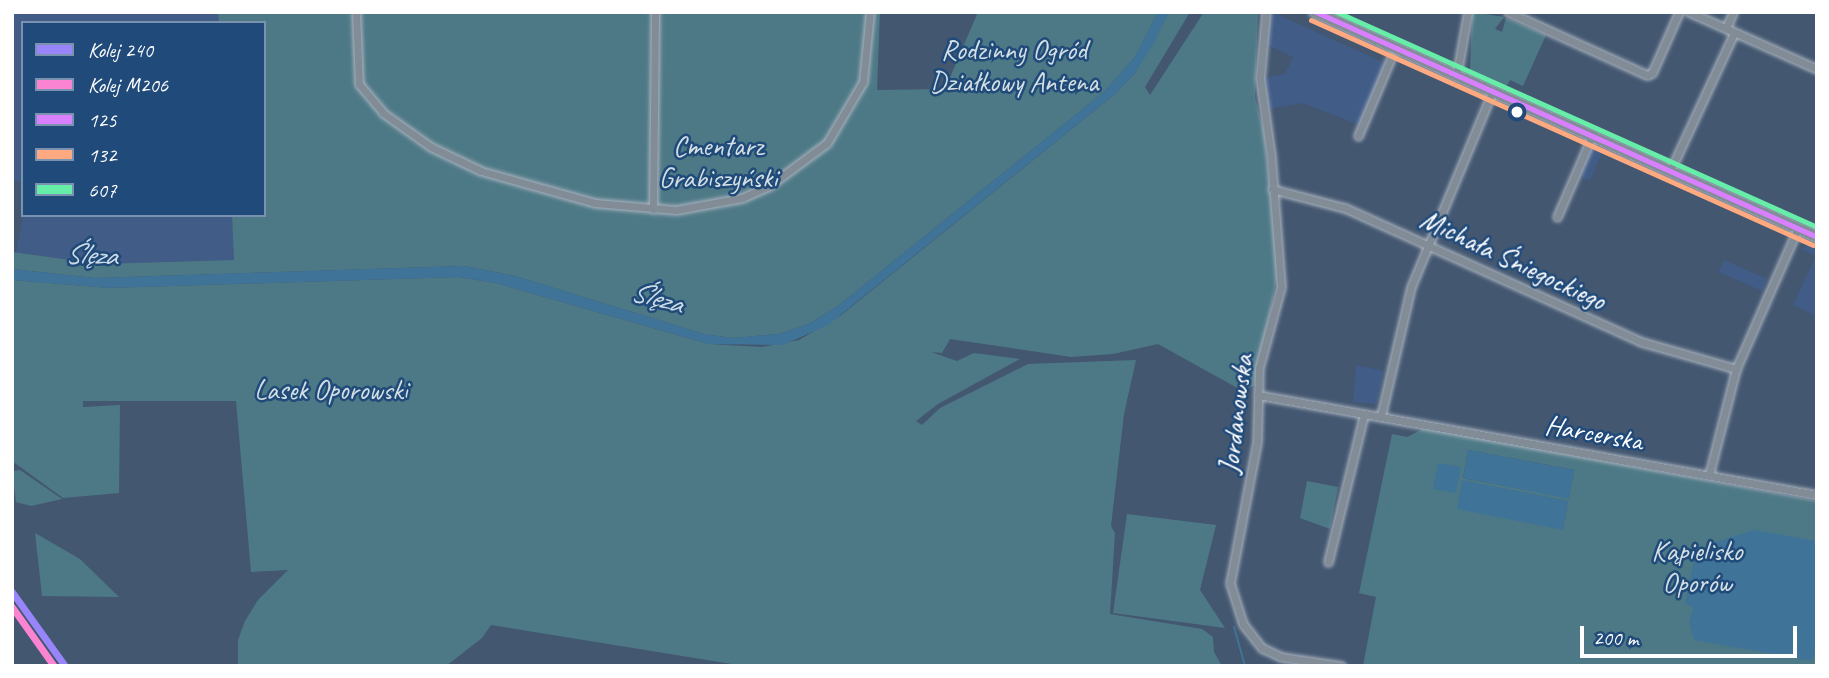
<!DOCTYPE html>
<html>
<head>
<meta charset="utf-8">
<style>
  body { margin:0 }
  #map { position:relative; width:1829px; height:678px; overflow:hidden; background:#435770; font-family:Caveat,sans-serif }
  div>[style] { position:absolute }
  .built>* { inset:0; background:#405c87 }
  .green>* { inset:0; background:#4d7986 }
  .water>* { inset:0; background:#3f7397 }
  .stream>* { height:2px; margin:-1px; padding:0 1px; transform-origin:1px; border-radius:1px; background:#3f7397 }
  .roads { filter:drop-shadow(0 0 2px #aab3bf) drop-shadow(0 0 2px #aab3bf) }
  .minor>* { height:7px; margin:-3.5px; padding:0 3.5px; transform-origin:3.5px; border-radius:3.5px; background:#828c97 }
  .major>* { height:10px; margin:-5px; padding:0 5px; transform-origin:5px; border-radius:5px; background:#828c97 }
  .bus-1>* { height:5px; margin:-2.5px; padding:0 2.5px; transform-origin:2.5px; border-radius:2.5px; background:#d880ff }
  .bus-2>* { height:5px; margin:-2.5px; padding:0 2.5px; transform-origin:2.5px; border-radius:2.5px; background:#ffa980 }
  .bus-3>* { height:5px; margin:-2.5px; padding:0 2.5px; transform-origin:2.5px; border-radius:2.5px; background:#66eda8 }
  .rail-1>* { height:7px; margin:-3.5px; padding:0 3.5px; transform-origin:3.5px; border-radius:3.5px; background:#9885fa }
  .rail-2>* { height:7px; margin:-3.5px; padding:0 3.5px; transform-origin:3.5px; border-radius:3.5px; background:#fb84d2 }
  .dots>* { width:19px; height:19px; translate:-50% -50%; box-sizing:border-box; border:4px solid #1f4a7a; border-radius:50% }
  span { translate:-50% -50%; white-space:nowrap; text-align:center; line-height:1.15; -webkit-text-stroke:5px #1f4a7a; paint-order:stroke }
  .park-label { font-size:28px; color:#d3dfe2 }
  .street-label { font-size:28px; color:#fff }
  .water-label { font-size:30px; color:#cfdde6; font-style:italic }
  .frame { position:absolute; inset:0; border:14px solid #fff; pointer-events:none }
  .legend { position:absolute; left:21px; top:21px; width:245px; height:196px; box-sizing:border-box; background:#1f4a7a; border:2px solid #7992af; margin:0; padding:9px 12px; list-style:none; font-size:21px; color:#fff }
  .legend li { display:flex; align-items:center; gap:14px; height:35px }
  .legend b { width:35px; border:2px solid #7992af }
  .scale { position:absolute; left:1580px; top:626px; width:217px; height:32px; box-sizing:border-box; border:4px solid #fff; border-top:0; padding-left:9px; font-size:21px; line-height:24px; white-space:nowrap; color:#fff; -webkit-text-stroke:5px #1f4a7a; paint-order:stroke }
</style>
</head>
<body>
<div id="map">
  <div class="built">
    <i style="clip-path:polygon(12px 12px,218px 12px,219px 23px,23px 23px,23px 181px,12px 181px)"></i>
    <i style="clip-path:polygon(1272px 12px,1387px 64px,1360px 125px,1303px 103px,1269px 109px,1265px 78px,1285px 74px,1293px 57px,1266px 44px)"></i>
    <i style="clip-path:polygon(1591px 145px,1603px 150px,1590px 181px,1578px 176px)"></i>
    <i style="clip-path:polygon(23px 215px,232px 215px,235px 260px,100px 264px,16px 253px)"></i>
    <i style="clip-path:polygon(1806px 242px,1817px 246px,1817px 316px,1793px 305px,1816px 256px,1803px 250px)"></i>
    <i style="clip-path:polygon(1724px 260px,1767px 279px,1762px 291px,1719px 272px)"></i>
    <i style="clip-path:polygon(1356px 365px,1384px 371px,1376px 404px,1353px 402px)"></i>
  </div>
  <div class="green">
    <i style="clip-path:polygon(218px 12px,880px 12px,877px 90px,945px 89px,978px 12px,1158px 12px,1135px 57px,1105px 91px,838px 306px,809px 324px,779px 334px,733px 338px,704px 334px,515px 276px,464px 266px,95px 278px,12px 269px,12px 252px,100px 264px,234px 260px,232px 215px,264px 215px,264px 23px,219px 23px)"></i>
    <i style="clip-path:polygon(1169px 12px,1190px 12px,1145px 87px,1150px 95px,1204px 12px,1258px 12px,1255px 97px,1264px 132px,1278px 274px,1254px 386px,1241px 390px,1158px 344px,1113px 354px,1071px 357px,950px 339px,942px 353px,931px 352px,957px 361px,974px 353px,1020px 359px,938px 404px,916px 421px,922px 425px,940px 408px,1028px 364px,1136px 360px,1124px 414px,1111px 526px,1115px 533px,1110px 614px,1202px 629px,1213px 637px,1214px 652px,1222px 666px,744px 666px,491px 625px,482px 638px,446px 666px,238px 666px,238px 640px,245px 621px,258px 600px,288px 570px,251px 572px,236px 401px,83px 401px,83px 407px,120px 405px,119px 493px,63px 498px,12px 461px,12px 280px,109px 288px,458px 277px,496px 283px,709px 344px,762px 347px,799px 340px,840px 316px,1115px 94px,1135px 73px)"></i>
    <i style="clip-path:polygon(1472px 12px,1504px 17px,1495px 29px,1502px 32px,1506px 18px,1546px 35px,1523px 86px,1510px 80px,1506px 87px,1470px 70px)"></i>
    <i style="clip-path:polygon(evenodd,1425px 428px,1817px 501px,1817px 666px,1363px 666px,1376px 597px,1359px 593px,1392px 434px,1407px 437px,1425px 428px,1468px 450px,1574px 470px,1569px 498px,1463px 478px,1468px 450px,1425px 428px,1462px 481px,1568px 501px,1563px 529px,1462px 481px)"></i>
    <i style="clip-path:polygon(20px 470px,62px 499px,31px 506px,16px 502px,12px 471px)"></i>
    <i style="clip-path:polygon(1307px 481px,1338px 487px,1330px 529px,1300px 518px)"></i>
    <i style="clip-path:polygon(1127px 514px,1216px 525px,1200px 590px,1225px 628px,1113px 613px)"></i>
    <i style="clip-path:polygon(35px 533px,80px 559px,119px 597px,42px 596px)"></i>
  </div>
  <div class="water">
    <i style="clip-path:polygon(1158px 12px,1169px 12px,1154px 43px,1135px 73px,1115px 94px,828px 325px,783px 345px,709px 344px,496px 283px,458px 277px,109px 288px,12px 280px,12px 269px,95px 278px,464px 266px,515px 276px,704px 334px,733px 338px,779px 334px,809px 324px,838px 306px,1105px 91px,1135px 57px)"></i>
    <i style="clip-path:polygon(1468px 450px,1574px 470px,1569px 499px,1463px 478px)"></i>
    <i style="clip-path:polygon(1438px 463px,1461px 467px,1456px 493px,1433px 489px)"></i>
    <i style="clip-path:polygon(1462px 480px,1568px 501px,1563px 530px,1457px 509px)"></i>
    <i style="clip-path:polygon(1754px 530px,1817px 541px,1817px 643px,1812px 661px,1694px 640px,1689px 623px,1693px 608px,1685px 603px,1695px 556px,1701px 556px,1713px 543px)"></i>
  </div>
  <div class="stream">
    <i style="left:1234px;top:627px;width:41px;rotate:74.2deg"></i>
  </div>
  <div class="roads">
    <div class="minor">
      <i style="left:356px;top:12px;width:72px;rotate:87.6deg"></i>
      <i style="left:359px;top:84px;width:38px;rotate:50deg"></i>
      <i style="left:383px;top:113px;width:59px;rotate:35.3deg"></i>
      <i style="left:431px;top:147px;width:55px;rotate:25.6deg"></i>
      <i style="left:481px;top:171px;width:118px;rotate:15.7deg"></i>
      <i style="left:595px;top:203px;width:81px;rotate:4.9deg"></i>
      <i style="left:676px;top:210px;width:67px;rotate:-10.3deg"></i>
      <i style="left:742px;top:198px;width:30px;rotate:-24deg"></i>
      <i style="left:769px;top:186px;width:72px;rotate:-36.6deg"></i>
      <i style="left:827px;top:143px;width:71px;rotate:-59.5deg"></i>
      <i style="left:863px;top:82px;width:70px;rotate:-84.3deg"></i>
      <i style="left:1266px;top:12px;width:66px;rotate:95.2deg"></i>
      <i style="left:1260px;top:78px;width:79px;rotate:82deg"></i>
      <i style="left:1271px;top:156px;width:131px;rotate:85.6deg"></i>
      <i style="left:1281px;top:287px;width:84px;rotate:105.2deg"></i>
      <i style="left:1259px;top:368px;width:74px;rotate:91.5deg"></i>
      <i style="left:1257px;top:442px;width:144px;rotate:100.8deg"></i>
      <i style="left:1230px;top:583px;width:43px;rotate:72.4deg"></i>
      <i style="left:1243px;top:624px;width:31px;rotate:52deg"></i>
      <i style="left:1262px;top:648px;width:21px;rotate:25deg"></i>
      <i style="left:1281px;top:657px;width:61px;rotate:8.5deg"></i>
      <i style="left:1508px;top:12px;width:153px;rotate:24.4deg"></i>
      <i style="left:1647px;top:75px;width:5px;rotate:-22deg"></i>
      <i style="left:1652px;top:73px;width:67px;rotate:-66.1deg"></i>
      <i style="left:1689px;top:12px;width:140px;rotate:24deg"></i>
      <i style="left:1726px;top:28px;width:17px;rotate:-66deg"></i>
      <i style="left:1457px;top:73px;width:62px;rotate:-79.8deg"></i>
      <i style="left:1358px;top:136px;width:85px;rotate:-67.1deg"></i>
      <i style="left:1670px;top:171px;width:152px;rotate:-65.1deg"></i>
      <i style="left:1272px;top:189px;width:75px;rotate:14.6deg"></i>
      <i style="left:1345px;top:208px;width:326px;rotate:24.3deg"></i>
      <i style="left:1642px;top:342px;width:98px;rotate:16deg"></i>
      <i style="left:653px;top:209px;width:197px;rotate:-89.4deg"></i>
      <i style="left:1557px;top:217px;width:88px;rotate:-66.6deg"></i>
      <i style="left:1258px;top:395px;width:568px;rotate:10.14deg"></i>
      <i style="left:1381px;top:416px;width:132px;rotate:-76.9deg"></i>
      <i style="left:1411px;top:287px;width:213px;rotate:-67.4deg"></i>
      <i style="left:1709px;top:475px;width:109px;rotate:-75.7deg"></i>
      <i style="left:1736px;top:369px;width:154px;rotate:-66.3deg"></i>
      <i style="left:1328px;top:562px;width:152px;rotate:-76.3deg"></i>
    </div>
    <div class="major">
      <i style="left:1315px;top:12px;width:550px;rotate:24.14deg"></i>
    </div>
  </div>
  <div class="bus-1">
    <i style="left:1316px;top:12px;width:549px;rotate:24.18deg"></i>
  </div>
  <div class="bus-2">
    <i style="left:1311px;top:20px;width:550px;rotate:24.14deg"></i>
  </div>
  <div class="bus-3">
    <i style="left:1337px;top:12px;width:526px;rotate:24.13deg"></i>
  </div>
  <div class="rail-1">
    <i style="left:12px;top:592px;width:91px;rotate:54.4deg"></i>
  </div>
  <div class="rail-2">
    <i style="left:12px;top:607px;width:72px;rotate:54.6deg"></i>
  </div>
  <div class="dots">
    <i style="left:1517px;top:112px;background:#fff"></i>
  </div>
  <div class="park-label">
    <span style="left:1014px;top:66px">Rodzinny Ogród<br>Działkowy Antena</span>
    <span style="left:718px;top:162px">Cmentarz<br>Grabiszyński</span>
    <span style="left:331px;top:390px">Lasek Oporowski</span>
    <span style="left:1697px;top:567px">Kąpielisko<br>Oporów</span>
  </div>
  <div class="street-label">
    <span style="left:1513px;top:260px;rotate:25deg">Michała Śniegockiego</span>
    <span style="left:1236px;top:414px;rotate:-83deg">Jordanowska</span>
    <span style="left:1594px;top:433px;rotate:10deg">Harcerska</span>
  </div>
  <div class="water-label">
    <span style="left:91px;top:254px;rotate:3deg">Ślęza</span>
    <span style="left:657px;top:297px;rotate:16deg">Ślęza</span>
  </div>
  <div class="frame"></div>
  <ul class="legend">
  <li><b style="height:9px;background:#9885fa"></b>Kolej 240</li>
  <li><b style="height:9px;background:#fb84d2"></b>Kolej M206</li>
  <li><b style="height:9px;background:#d880ff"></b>125</li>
  <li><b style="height:9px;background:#ffa980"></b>132</li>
  <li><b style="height:9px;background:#66eda8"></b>607</li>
  </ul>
  <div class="scale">200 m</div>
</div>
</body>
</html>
